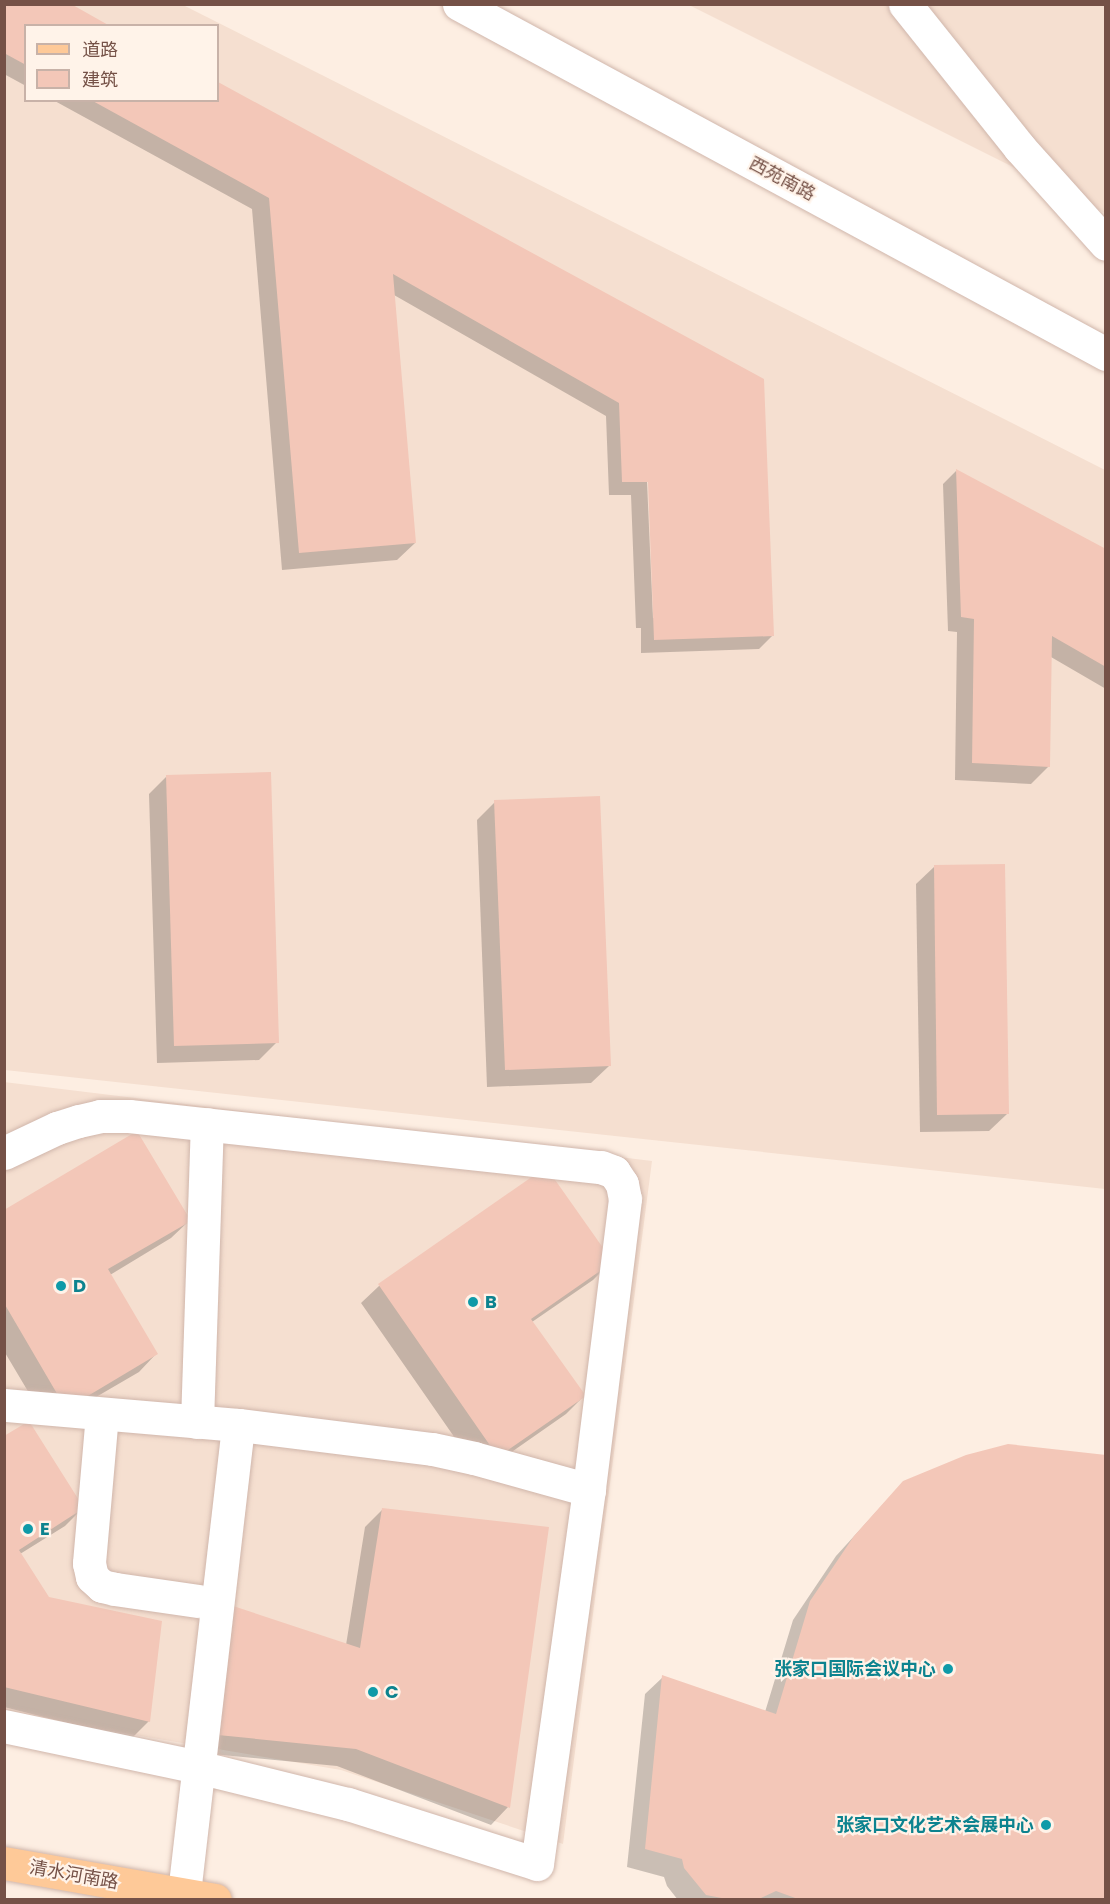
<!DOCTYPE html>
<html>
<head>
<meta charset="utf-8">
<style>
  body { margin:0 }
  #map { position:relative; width:1110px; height:1904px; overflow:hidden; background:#fdeee2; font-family:Poppins,"Noto Sans SC",sans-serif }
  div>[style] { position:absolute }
  .residential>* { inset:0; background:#f5dfd0 }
  .shadow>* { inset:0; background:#0003 }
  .building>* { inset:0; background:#f3c7b8 }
  .roads { filter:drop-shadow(0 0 2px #d0b6ab) drop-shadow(0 0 2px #d0b6ab) }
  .street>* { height:33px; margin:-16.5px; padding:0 16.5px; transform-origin:16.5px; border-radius:16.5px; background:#fff }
  .secondary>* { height:33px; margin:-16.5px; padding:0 16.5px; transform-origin:16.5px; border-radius:16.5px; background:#fff }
  .primary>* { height:33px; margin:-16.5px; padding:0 16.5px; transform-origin:16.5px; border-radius:16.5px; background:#fec998 }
  .dots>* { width:16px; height:16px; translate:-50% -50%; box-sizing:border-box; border:3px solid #fff3e9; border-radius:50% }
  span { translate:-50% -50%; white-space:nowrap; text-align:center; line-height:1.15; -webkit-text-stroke:4.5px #fff3e9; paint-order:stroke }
  .street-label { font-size:18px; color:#755147 }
  .culture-label { font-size:18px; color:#0d838f; font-weight:700 }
  .left { translate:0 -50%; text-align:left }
  .right { translate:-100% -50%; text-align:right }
  .frame { position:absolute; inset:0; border:6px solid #755147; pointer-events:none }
  .legend { position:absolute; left:24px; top:24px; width:195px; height:78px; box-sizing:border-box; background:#fff3e9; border:2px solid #c8b2a8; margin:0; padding:8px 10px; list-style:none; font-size:18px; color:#755147 }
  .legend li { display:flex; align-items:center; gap:12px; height:30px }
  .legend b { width:30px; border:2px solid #c8b2a8 }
</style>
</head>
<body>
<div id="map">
  <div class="residential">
    <i style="clip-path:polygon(evenodd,5px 5px,183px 5px,1105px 470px,1105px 1189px,5px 1070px,5px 5px,26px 26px,218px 26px,218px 100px,26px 100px,26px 26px)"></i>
    <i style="clip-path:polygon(689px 5px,1105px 5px,1105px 213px)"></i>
    <i style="clip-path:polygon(4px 1082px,652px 1161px,563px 1844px,341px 1770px,5px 1713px)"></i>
  </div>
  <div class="shadow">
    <i style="clip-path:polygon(4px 4px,26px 26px,26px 86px,4px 74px)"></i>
    <i style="clip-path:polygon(evenodd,218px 84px,763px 380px,773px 635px,759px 649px,641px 653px,641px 628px,636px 628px,631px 495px,609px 495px,606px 416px,394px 295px,415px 543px,397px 560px,282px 570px,252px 209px,53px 100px,218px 100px,218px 84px,650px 479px,656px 618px,653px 618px,647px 482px,650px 479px)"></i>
    <i style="clip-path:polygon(956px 471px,1106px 551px,1106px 689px,1051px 657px,1049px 766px,1031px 784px,955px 780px,957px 632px,948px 631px,943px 484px)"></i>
    <i style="clip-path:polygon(167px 776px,277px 1042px,259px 1060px,157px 1063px,149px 794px)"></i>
    <i style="clip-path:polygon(495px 802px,609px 1066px,591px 1083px,487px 1087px,477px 820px)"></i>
    <i style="clip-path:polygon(934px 867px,1007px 1114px,989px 1131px,920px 1132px,916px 884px)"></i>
    <i style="clip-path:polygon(546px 1169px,611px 1262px,593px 1280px,532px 1322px,584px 1396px,566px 1414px,480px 1474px,361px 1303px,379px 1286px)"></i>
    <i style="clip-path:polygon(4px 1212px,189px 1221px,171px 1238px,110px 1275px,156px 1354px,139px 1372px,48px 1425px,4px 1351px)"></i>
    <i style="clip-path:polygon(4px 1438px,83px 1508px,65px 1526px,20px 1554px,49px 1599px,149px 1721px,131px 1739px,4px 1707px)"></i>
    <i style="clip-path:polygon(1106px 1456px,1106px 1900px,678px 1900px,667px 1886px,664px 1877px,627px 1867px,645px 1694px,663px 1677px,765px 1712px,793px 1620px,836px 1556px,886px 1501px)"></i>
    <i style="clip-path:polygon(383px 1509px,508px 1807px,491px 1825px,337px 1766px,201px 1753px,210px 1623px,346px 1645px,365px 1527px)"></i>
  </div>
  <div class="building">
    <i style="clip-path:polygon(4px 4px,71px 4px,110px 26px,26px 26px,26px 65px,4px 53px)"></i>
    <i style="clip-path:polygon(218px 82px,764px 379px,774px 636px,654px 640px,648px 482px,622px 482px,619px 403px,393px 274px,416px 543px,299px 553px,269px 198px,91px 100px,218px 100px)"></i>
    <i style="clip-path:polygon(956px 469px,1106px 549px,1106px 667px,1052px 636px,1050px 767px,972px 763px,974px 619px,961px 617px)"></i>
    <i style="clip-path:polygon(271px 772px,279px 1043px,174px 1046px,166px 775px)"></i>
    <i style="clip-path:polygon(600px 796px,611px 1066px,505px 1070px,494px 800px)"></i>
    <i style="clip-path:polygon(1005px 864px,1009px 1114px,937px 1115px,934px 865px)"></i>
    <i style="clip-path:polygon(137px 1131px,191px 1221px,108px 1269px,158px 1354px,66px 1409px,4px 1303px,4px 1210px)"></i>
    <i style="clip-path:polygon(546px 1167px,613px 1262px,531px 1319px,586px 1396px,498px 1457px,378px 1284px)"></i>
    <i style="clip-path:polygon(29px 1421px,84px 1508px,19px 1550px,49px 1597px,162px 1621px,150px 1722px,4px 1687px,4px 1436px)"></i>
    <i style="clip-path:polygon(1008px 1444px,1106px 1455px,1106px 1899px,798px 1899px,776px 1891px,761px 1898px,727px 1899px,706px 1895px,684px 1868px,682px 1859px,645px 1849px,662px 1675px,776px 1714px,810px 1601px,854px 1536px,903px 1481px,966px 1455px)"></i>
    <i style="clip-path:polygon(382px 1508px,549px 1527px,510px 1808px,356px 1749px,218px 1735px,227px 1604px,360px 1648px)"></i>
  </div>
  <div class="roads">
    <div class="street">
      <i style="left:905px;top:4px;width:183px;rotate:51.4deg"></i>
      <i style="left:1019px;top:147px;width:130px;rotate:48.1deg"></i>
      <i style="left:4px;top:1153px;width:59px;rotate:-25.3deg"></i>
      <i style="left:57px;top:1128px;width:23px;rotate:-18deg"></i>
      <i style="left:79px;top:1121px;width:22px;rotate:-13deg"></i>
      <i style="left:100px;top:1116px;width:29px"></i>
      <i style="left:129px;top:1116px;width:475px;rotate:6.2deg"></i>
      <i style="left:601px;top:1167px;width:14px;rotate:21deg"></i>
      <i style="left:614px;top:1172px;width:14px;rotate:56deg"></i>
      <i style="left:622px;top:1184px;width:15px;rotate:79deg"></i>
      <i style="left:625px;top:1199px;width:293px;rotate:97.1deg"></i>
      <i style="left:589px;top:1490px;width:119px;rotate:-164.5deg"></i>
      <i style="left:474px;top:1458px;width:43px;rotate:-167.9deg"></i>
      <i style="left:432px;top:1449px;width:195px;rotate:-172.9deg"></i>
      <i style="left:238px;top:1425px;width:235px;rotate:-175.1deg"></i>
      <i style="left:102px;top:1414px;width:150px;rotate:95deg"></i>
      <i style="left:89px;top:1563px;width:14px;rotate:78deg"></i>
      <i style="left:92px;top:1577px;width:13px;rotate:42deg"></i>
      <i style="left:102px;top:1586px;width:13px;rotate:13deg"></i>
      <i style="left:115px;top:1589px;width:84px;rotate:8.2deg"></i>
      <i style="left:197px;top:1422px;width:298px;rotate:-88.1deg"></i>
      <i style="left:4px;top:1726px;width:198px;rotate:11.9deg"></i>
      <i style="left:198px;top:1767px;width:154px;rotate:13.9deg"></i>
      <i style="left:348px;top:1804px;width:198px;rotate:17.6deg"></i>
      <i style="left:537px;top:1864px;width:378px;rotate:-82.1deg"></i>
      <i style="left:184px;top:1893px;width:471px;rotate:-83.4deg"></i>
    </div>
    <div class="secondary">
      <i style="left:459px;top:4px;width:736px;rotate:28.41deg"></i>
    </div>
    <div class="primary">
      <i style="left:4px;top:1863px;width:214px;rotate:9.9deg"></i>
    </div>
  </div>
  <div class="dots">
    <i style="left:61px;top:1286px;background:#0f9aa8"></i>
    <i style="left:473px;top:1302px;background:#0f9aa8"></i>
    <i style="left:28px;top:1529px;background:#0f9aa8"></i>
    <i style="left:948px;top:1669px;background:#0f9aa8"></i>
    <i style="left:373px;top:1692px;background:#0f9aa8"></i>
    <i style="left:1046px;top:1825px;background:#0f9aa8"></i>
  </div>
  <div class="street-label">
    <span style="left:782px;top:179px;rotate:28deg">西苑南路</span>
    <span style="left:74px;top:1875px;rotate:10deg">清水河南路</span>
  </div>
  <div class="culture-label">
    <span class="left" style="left:73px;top:1286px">D</span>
    <span class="left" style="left:485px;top:1302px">B</span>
    <span class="left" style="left:40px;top:1529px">E</span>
    <span class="right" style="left:936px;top:1669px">张家口国际会议中心</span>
    <span class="left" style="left:385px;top:1692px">C</span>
    <span class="right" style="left:1034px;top:1825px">张家口文化艺术会展中心</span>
  </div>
  <div class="frame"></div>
  <ul class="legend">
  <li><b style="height:8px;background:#fec998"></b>道路</li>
  <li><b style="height:16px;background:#f3c7b8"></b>建筑</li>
  </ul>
</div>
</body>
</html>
